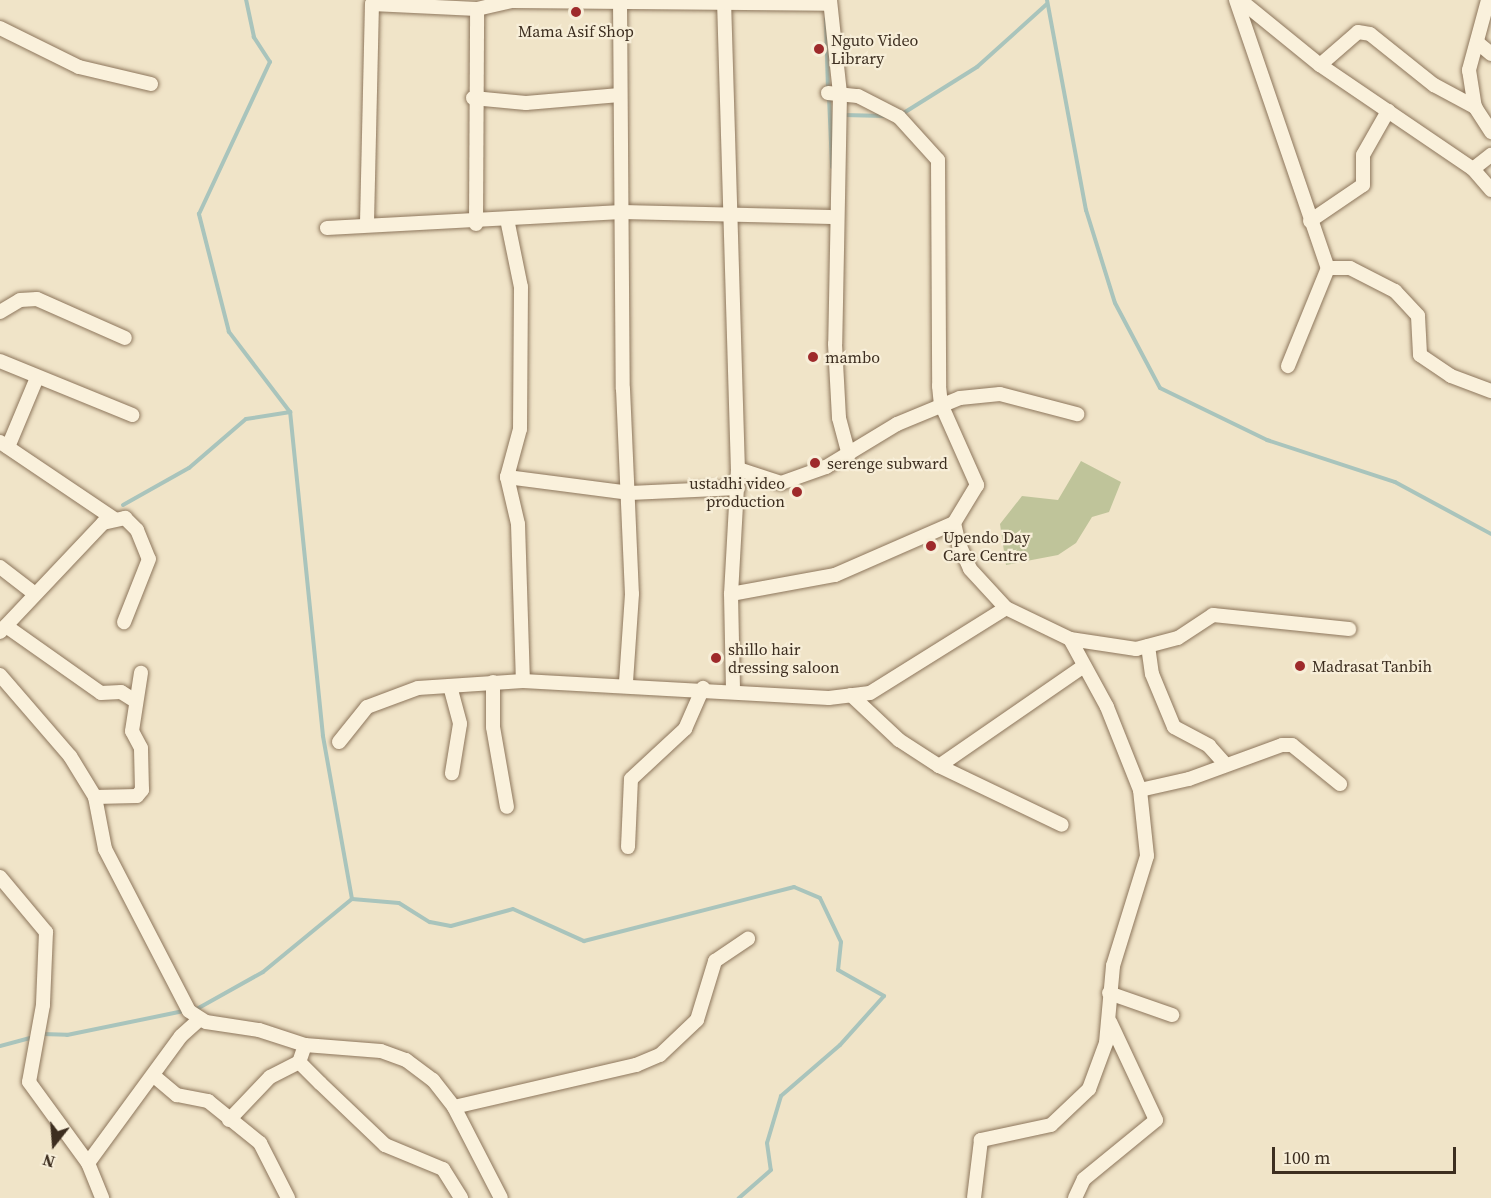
<!DOCTYPE html>
<html>
<head>
<meta charset="utf-8">
<style>
  body { margin:0 }
  #map { position:relative; width:1491px; height:1198px; overflow:hidden; background:#f0e4c8; font-family:"Source Serif 4",serif }
  div>[style] { position:absolute }
  .cemetery>* { inset:0; background:#bfc49a }
  .stream>* { height:4px; margin:-2px; padding:0 2px; transform-origin:2px; border-radius:2px; background:#a9c4bc }
  .roads { filter:drop-shadow(0 0 2px #8d765c) drop-shadow(0 0 2px #8d765c) }
  .minor>* { height:14px; margin:-7px; padding:0 7px; transform-origin:7px; border-radius:7px; background:#faf1dc }
  .dots>* { width:16px; height:16px; translate:-50% -50%; box-sizing:border-box; border:3px solid #f7eed8; border-radius:50% }
  span { translate:-50% -50%; white-space:nowrap; text-align:center; line-height:1.15; -webkit-text-stroke:4.5px #f7eed8; paint-order:stroke }
  .poi-label { font-size:16px; color:#3d2e20 }
  .left { translate:0 -50%; text-align:left }
  .right { translate:-100% -50%; text-align:right }
  .north { position:absolute; left:24px; top:1114px; width:60px; height:60px; -webkit-text-stroke:4px #f7eed8; paint-order:stroke; rotate:197deg; font-size:16px; font-weight:700; line-height:24px; text-align:center; color:#3d2e20 }
  .north::after { content:''; display:block; margin:auto; width:21px; height:27px; background:#3d2e20; clip-path:polygon(50% 0,100% 100%,50% 72%,0 100%) }
  .scale { position:absolute; left:1272px; top:1147px; width:184px; height:27px; box-sizing:border-box; border:3px solid #3d2e20; border-top:0; padding-left:8px; font-size:18px; line-height:21px; white-space:nowrap; color:#3d2e20; -webkit-text-stroke:4px #f7eed8; paint-order:stroke }
</style>
</head>
<body>
<div id="map">
  <div class="cemetery">
    <i style="clip-path:polygon(1081px 461px,1121px 482px,1109px 512px,1092px 517px,1076px 543px,1058px 555px,1006px 565px,1000px 524px,1022px 496px,1058px 500px)"></i>
  </div>
  <div class="stream">
    <i style="left:1047px;top:0;width:214px;rotate:79.5deg"></i>
    <i style="left:1086px;top:210px;width:97px;rotate:72.7deg"></i>
    <i style="left:1115px;top:303px;width:96px;rotate:62.1deg"></i>
    <i style="left:1160px;top:388px;width:119px;rotate:25.9deg"></i>
    <i style="left:1267px;top:440px;width:135px;rotate:18.2deg"></i>
    <i style="left:1395px;top:482px;width:109px;rotate:28.4deg"></i>
    <i style="left:826px;top:19px;width:71px;rotate:88.4deg"></i>
    <i style="left:829px;top:97px;width:70px;rotate:87.5deg"></i>
    <i style="left:902px;top:114px;width:89px;rotate:-32.1deg"></i>
    <i style="left:977px;top:67px;width:94px;rotate:-42deg"></i>
    <i style="left:843px;top:115px;width:43px;rotate:1.3deg"></i>
    <i style="left:123px;top:505px;width:76px;rotate:-29.3deg"></i>
    <i style="left:189px;top:468px;width:75px;rotate:-40.7deg"></i>
    <i style="left:246px;top:419px;width:45px;rotate:-9deg"></i>
    <i style="left:352px;top:899px;width:47px;rotate:4.9deg"></i>
    <i style="left:399px;top:903px;width:36px;rotate:32deg"></i>
    <i style="left:430px;top:922px;width:21px;rotate:11deg"></i>
    <i style="left:451px;top:926px;width:64px;rotate:-15.3deg"></i>
    <i style="left:513px;top:909px;width:78px;rotate:24.3deg"></i>
    <i style="left:584px;top:941px;width:217px;rotate:-14.4deg"></i>
    <i style="left:794px;top:887px;width:28px;rotate:23deg"></i>
    <i style="left:820px;top:898px;width:49px;rotate:64.5deg"></i>
    <i style="left:841px;top:942px;width:28px;rotate:96deg"></i>
    <i style="left:838px;top:970px;width:53px;rotate:29.5deg"></i>
    <i style="left:884px;top:996px;width:66px;rotate:131.9deg"></i>
    <i style="left:840px;top:1045px;width:78px;rotate:139.2deg"></i>
    <i style="left:781px;top:1096px;width:49px;rotate:106.6deg"></i>
    <i style="left:767px;top:1143px;width:27px;rotate:82deg"></i>
    <i style="left:771px;top:1170px;width:43px;rotate:138.8deg"></i>
    <i style="left:195px;top:1010px;width:78px;rotate:-29.2deg"></i>
    <i style="left:263px;top:972px;width:115px;rotate:-39.4deg"></i>
    <i style="left:352px;top:899px;width:166px;rotate:-100.1deg"></i>
    <i style="left:323px;top:736px;width:326px;rotate:-95.8deg"></i>
    <i style="left:290px;top:412px;width:101px;rotate:-127.3deg"></i>
    <i style="left:229px;top:332px;width:122px;rotate:-104.3deg"></i>
    <i style="left:199px;top:214px;width:168px;rotate:-65deg"></i>
    <i style="left:270px;top:62px;width:30px;rotate:-123deg"></i>
    <i style="left:254px;top:37px;width:38px;rotate:-102deg"></i>
    <i style="left:42px;top:1034px;width:25px;rotate:2deg"></i>
    <i style="left:67px;top:1035px;width:119px;rotate:-11.6deg"></i>
    <i style="left:0;top:1046px;width:34px;rotate:-15deg"></i>
  </div>
  <div class="roads">
    <div class="minor">
      <i style="left:620px;top:0;width:389px;rotate:89.6deg"></i>
      <i style="left:623px;top:389px;width:205px;rotate:87.5deg"></i>
      <i style="left:632px;top:594px;width:89px;rotate:93.9deg"></i>
      <i style="left:724px;top:0;width:469px;rotate:88.3deg"></i>
      <i style="left:738px;top:469px;width:125px;rotate:93.2deg"></i>
      <i style="left:731px;top:594px;width:94px;rotate:88.8deg"></i>
      <i style="left:830px;top:0;width:95px;rotate:83.9deg"></i>
      <i style="left:840px;top:94px;width:250px;rotate:91.1deg"></i>
      <i style="left:835px;top:344px;width:74px;rotate:86.9deg"></i>
      <i style="left:839px;top:418px;width:38px;rotate:75deg"></i>
      <i style="left:1236px;top:0;width:283px;rotate:71.1deg"></i>
      <i style="left:1328px;top:268px;width:106px;rotate:112.2deg"></i>
      <i style="left:1240px;top:0;width:103px;rotate:39.1deg"></i>
      <i style="left:1320px;top:65px;width:185px;rotate:34.2deg"></i>
      <i style="left:1473px;top:169px;width:28px;rotate:49deg"></i>
      <i style="left:1488px;top:0;width:73px;rotate:105.2deg"></i>
      <i style="left:1469px;top:70px;width:37px;rotate:81deg"></i>
      <i style="left:1475px;top:107px;width:30px;rotate:57deg"></i>
      <i style="left:0;top:28px;width:88px;rotate:26.3deg"></i>
      <i style="left:79px;top:67px;width:74px;rotate:13.3deg"></i>
      <i style="left:1478px;top:43px;width:17px;rotate:40deg"></i>
      <i style="left:1320px;top:65px;width:50px;rotate:-41deg"></i>
      <i style="left:1358px;top:32px;width:12px;rotate:9deg"></i>
      <i style="left:1370px;top:34px;width:82px;rotate:38.6deg"></i>
      <i style="left:1434px;top:85px;width:47px;rotate:28.2deg"></i>
      <i style="left:828px;top:93px;width:30px;rotate:6deg"></i>
      <i style="left:858px;top:96px;width:46px;rotate:27.1deg"></i>
      <i style="left:899px;top:117px;width:58px;rotate:47.8deg"></i>
      <i style="left:938px;top:160px;width:226px;rotate:89.7deg"></i>
      <i style="left:939px;top:386px;width:18px;rotate:84deg"></i>
      <i style="left:941px;top:404px;width:89px;rotate:66deg"></i>
      <i style="left:977px;top:485px;width:44px;rotate:121.2deg"></i>
      <i style="left:954px;top:523px;width:22px;rotate:77deg"></i>
      <i style="left:959px;top:544px;width:27px;rotate:66deg"></i>
      <i style="left:970px;top:569px;width:53px;rotate:47.3deg"></i>
      <i style="left:1006px;top:608px;width:71px;rotate:25.8deg"></i>
      <i style="left:1070px;top:639px;width:77px;rotate:61.4deg"></i>
      <i style="left:1107px;top:707px;width:89px;rotate:68.3deg"></i>
      <i style="left:1140px;top:790px;width:66px;rotate:83.9deg"></i>
      <i style="left:1147px;top:856px;width:115px;rotate:107.2deg"></i>
      <i style="left:1113px;top:966px;width:77px;rotate:95.2deg"></i>
      <i style="left:1106px;top:1043px;width:49px;rotate:110.3deg"></i>
      <i style="left:1089px;top:1089px;width:52px;rotate:136.5deg"></i>
      <i style="left:1051px;top:1125px;width:72px;rotate:167.9deg"></i>
      <i style="left:981px;top:1140px;width:58px;rotate:96.9deg"></i>
      <i style="left:473px;top:98px;width:53px;rotate:5.4deg"></i>
      <i style="left:526px;top:103px;width:94px;rotate:-4.9deg"></i>
      <i style="left:1473px;top:169px;width:23px;rotate:-38deg"></i>
      <i style="left:507px;top:219px;width:69px;rotate:78.4deg"></i>
      <i style="left:521px;top:287px;width:142px;rotate:90.4deg"></i>
      <i style="left:520px;top:429px;width:50px;rotate:105.2deg"></i>
      <i style="left:507px;top:477px;width:48px;rotate:76.8deg"></i>
      <i style="left:518px;top:524px;width:157px;rotate:88.2deg"></i>
      <i style="left:1310px;top:221px;width:64px;rotate:-34.2deg"></i>
      <i style="left:1363px;top:185px;width:30px;rotate:-90deg"></i>
      <i style="left:1363px;top:155px;width:51px;rotate:-60.4deg"></i>
      <i style="left:367px;top:223px;width:219px;rotate:-88.7deg"></i>
      <i style="left:372px;top:4px;width:105px;rotate:2.7deg"></i>
      <i style="left:477px;top:9px;width:37px;rotate:-13deg"></i>
      <i style="left:513px;top:1px;width:317px;rotate:0.5deg"></i>
      <i style="left:476px;top:224px;width:215px;rotate:-89.7deg"></i>
      <i style="left:327px;top:228px;width:295px;rotate:-3.1deg"></i>
      <i style="left:622px;top:212px;width:212px;rotate:1.4deg"></i>
      <i style="left:1328px;top:268px;width:22px"></i>
      <i style="left:1350px;top:268px;width:51px;rotate:27.1deg"></i>
      <i style="left:1395px;top:291px;width:34px;rotate:47deg"></i>
      <i style="left:1418px;top:316px;width:39px;rotate:87deg"></i>
      <i style="left:1420px;top:355px;width:37px;rotate:34deg"></i>
      <i style="left:1451px;top:376px;width:43px;rotate:20.6deg"></i>
      <i style="left:0;top:312px;width:23px;rotate:-31deg"></i>
      <i style="left:20px;top:300px;width:17px;rotate:-3deg"></i>
      <i style="left:37px;top:299px;width:96px;rotate:23.9deg"></i>
      <i style="left:0;top:361px;width:143px;rotate:22.2deg"></i>
      <i style="left:0;top:442px;width:138px;rotate:34deg"></i>
      <i style="left:8px;top:447px;width:73px;rotate:-67.3deg"></i>
      <i style="left:738px;top:469px;width:45px;rotate:18deg"></i>
      <i style="left:781px;top:483px;width:48px;rotate:-19.6deg"></i>
      <i style="left:826px;top:467px;width:83px;rotate:-31.2deg"></i>
      <i style="left:897px;top:424px;width:68px;rotate:-22.4deg"></i>
      <i style="left:960px;top:398px;width:40px;rotate:-5.7deg"></i>
      <i style="left:1000px;top:394px;width:80px;rotate:14.6deg"></i>
      <i style="left:507px;top:477px;width:124px;rotate:7.4deg"></i>
      <i style="left:630px;top:493px;width:108px;rotate:-2.7deg"></i>
      <i style="left:0;top:567px;width:44px;rotate:37.6deg"></i>
      <i style="left:731px;top:594px;width:106px;rotate:-10.4deg"></i>
      <i style="left:835px;top:575px;width:130px;rotate:-23.6deg"></i>
      <i style="left:6px;top:626px;width:116px;rotate:35.2deg"></i>
      <i style="left:101px;top:693px;width:20px;rotate:-3deg"></i>
      <i style="left:121px;top:692px;width:15px;rotate:32deg"></i>
      <i style="left:0;top:632px;width:150px;rotate:-46.6deg"></i>
      <i style="left:103px;top:523px;width:23px;rotate:-13deg"></i>
      <i style="left:125px;top:518px;width:17px;rotate:45deg"></i>
      <i style="left:137px;top:530px;width:31px;rotate:68deg"></i>
      <i style="left:149px;top:559px;width:68px;rotate:111.6deg"></i>
      <i style="left:1070px;top:639px;width:67px;rotate:8.6deg"></i>
      <i style="left:1136px;top:649px;width:43px;rotate:-14.7deg"></i>
      <i style="left:1178px;top:638px;width:42px;rotate:-33.3deg"></i>
      <i style="left:1213px;top:615px;width:137px;rotate:5.9deg"></i>
      <i style="left:1148px;top:646px;width:28px;rotate:82deg"></i>
      <i style="left:1152px;top:674px;width:57px;rotate:67.5deg"></i>
      <i style="left:1174px;top:727px;width:40px;rotate:28deg"></i>
      <i style="left:1209px;top:746px;width:25px;rotate:48deg"></i>
      <i style="left:0;top:675px;width:107px;rotate:49.2deg"></i>
      <i style="left:70px;top:756px;width:48px;rotate:58.6deg"></i>
      <i style="left:95px;top:797px;width:53px;rotate:79.1deg"></i>
      <i style="left:105px;top:849px;width:182px;rotate:62.6deg"></i>
      <i style="left:189px;top:1011px;width:20px;rotate:33deg"></i>
      <i style="left:206px;top:1022px;width:54px;rotate:8.6deg"></i>
      <i style="left:259px;top:1030px;width:48px;rotate:18.1deg"></i>
      <i style="left:305px;top:1045px;width:76px;rotate:4.5deg"></i>
      <i style="left:381px;top:1051px;width:27px;rotate:20deg"></i>
      <i style="left:406px;top:1060px;width:34px;rotate:37deg"></i>
      <i style="left:433px;top:1080px;width:34px;rotate:52deg"></i>
      <i style="left:454px;top:1107px;width:102px;rotate:62.7deg"></i>
      <i style="left:493px;top:682px;width:45px;rotate:90deg"></i>
      <i style="left:493px;top:727px;width:81px;rotate:80.1deg"></i>
      <i style="left:450px;top:686px;width:39px;rotate:75deg"></i>
      <i style="left:460px;top:724px;width:50px;rotate:99.3deg"></i>
      <i style="left:851px;top:695px;width:66px;rotate:43.2deg"></i>
      <i style="left:899px;top:740px;width:48px;rotate:33deg"></i>
      <i style="left:939px;top:766px;width:136px;rotate:25.6deg"></i>
      <i style="left:339px;top:742px;width:45px;rotate:-51.3deg"></i>
      <i style="left:367px;top:707px;width:54px;rotate:-20.4deg"></i>
      <i style="left:418px;top:688px;width:105px;rotate:-3.8deg"></i>
      <i style="left:523px;top:681px;width:306px;rotate:3.2deg"></i>
      <i style="left:829px;top:698px;width:41px;rotate:-7deg"></i>
      <i style="left:870px;top:693px;width:160px;rotate:-32deg"></i>
      <i style="left:939px;top:766px;width:176px;rotate:-34.6deg"></i>
      <i style="left:1140px;top:790px;width:50px;rotate:-12.7deg"></i>
      <i style="left:1189px;top:779px;width:99px;rotate:-20.1deg"></i>
      <i style="left:1282px;top:745px;width:10px"></i>
      <i style="left:1292px;top:745px;width:62px;rotate:39.1deg"></i>
      <i style="left:95px;top:797px;width:42px;rotate:-1.4deg"></i>
      <i style="left:137px;top:796px;width:8px;rotate:-50deg"></i>
      <i style="left:142px;top:790px;width:42px;rotate:-91.4deg"></i>
      <i style="left:141px;top:748px;width:19px;rotate:-118deg"></i>
      <i style="left:132px;top:731px;width:59px;rotate:-81.2deg"></i>
      <i style="left:628px;top:847px;width:68px;rotate:-87.5deg"></i>
      <i style="left:631px;top:779px;width:74px;rotate:-42.8deg"></i>
      <i style="left:685px;top:729px;width:45px;rotate:-66.3deg"></i>
      <i style="left:0;top:877px;width:72px;rotate:50.1deg"></i>
      <i style="left:46px;top:932px;width:73px;rotate:92.4deg"></i>
      <i style="left:43px;top:1005px;width:78px;rotate:100.3deg"></i>
      <i style="left:29px;top:1082px;width:100px;rotate:53.9deg"></i>
      <i style="left:88px;top:1163px;width:38px;rotate:68deg"></i>
      <i style="left:1109px;top:993px;width:67px;rotate:19.2deg"></i>
      <i style="left:305px;top:1045px;width:18px;rotate:109deg"></i>
      <i style="left:299px;top:1062px;width:30px;rotate:45deg"></i>
      <i style="left:320px;top:1083px;width:90px;rotate:43.6deg"></i>
      <i style="left:385px;top:1145px;width:63px;rotate:22.5deg"></i>
      <i style="left:443px;top:1169px;width:34px;rotate:58deg"></i>
      <i style="left:154px;top:1076px;width:30px;rotate:40deg"></i>
      <i style="left:177px;top:1095px;width:32px;rotate:11deg"></i>
      <i style="left:208px;top:1101px;width:67px;rotate:38.9deg"></i>
      <i style="left:260px;top:1143px;width:62px;rotate:63deg"></i>
      <i style="left:454px;top:1107px;width:187px;rotate:-13deg"></i>
      <i style="left:636px;top:1065px;width:26px;rotate:-23deg"></i>
      <i style="left:660px;top:1055px;width:51px;rotate:-43.4deg"></i>
      <i style="left:697px;top:1020px;width:62px;rotate:-73deg"></i>
      <i style="left:715px;top:961px;width:40px;rotate:-34deg"></i>
      <i style="left:229px;top:1120px;width:59px;rotate:-46.4deg"></i>
      <i style="left:270px;top:1077px;width:33px;rotate:-27deg"></i>
      <i style="left:88px;top:1163px;width:157px;rotate:-53.8deg"></i>
      <i style="left:181px;top:1036px;width:24px;rotate:-42deg"></i>
      <i style="left:1075px;top:1198px;width:21px;rotate:-65deg"></i>
      <i style="left:1084px;top:1179px;width:93px;rotate:-39.3deg"></i>
      <i style="left:1156px;top:1120px;width:108px;rotate:-115.1deg"></i>
    </div>
  </div>
  <div class="dots">
    <i style="left:576px;top:12px;background:#9e2a2b"></i>
    <i style="left:819px;top:49px;background:#9e2a2b"></i>
    <i style="left:813px;top:357px;background:#9e2a2b"></i>
    <i style="left:815px;top:463px;background:#9e2a2b"></i>
    <i style="left:797px;top:492px;background:#9e2a2b"></i>
    <i style="left:931px;top:546px;background:#9e2a2b"></i>
    <i style="left:716px;top:658px;background:#9e2a2b"></i>
    <i style="left:1300px;top:666px;background:#9e2a2b"></i>
  </div>
  <div class="poi-label">
    <span style="left:576px;top:31px">Mama Asif Shop</span>
    <span class="left" style="left:831px;top:49px">Nguto Video<br>Library</span>
    <span class="left" style="left:825px;top:357px">mambo</span>
    <span class="left" style="left:827px;top:463px">serenge subward</span>
    <span class="right" style="left:785px;top:492px">ustadhi video<br>production</span>
    <span class="left" style="left:943px;top:546px">Upendo Day<br>Care Centre</span>
    <span class="left" style="left:728px;top:658px">shillo hair<br>dressing saloon</span>
    <span class="left" style="left:1312px;top:666px">Madrasat Tanbih</span>
  </div>
  <div class="north">N</div>
  <div class="scale">100 m</div>
</div>
</body>
</html>
